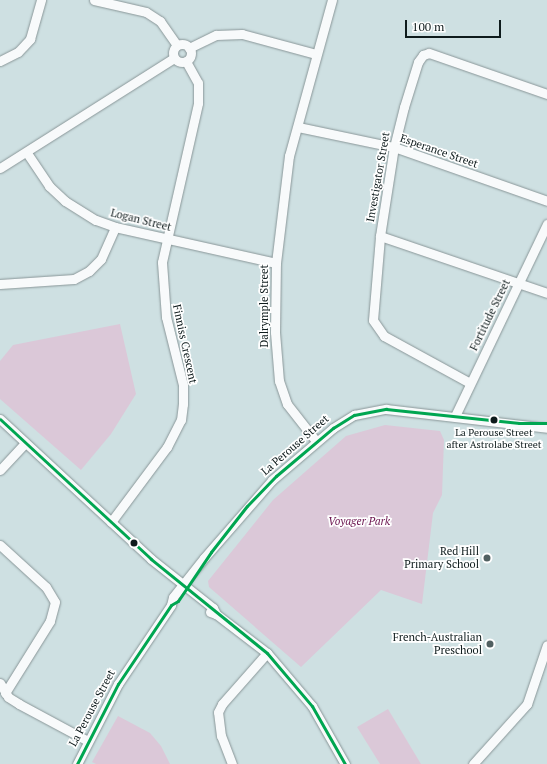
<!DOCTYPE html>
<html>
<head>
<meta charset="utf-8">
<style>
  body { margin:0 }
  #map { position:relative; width:547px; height:764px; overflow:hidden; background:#cee0e2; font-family:"PT Serif",serif }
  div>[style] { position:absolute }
  .green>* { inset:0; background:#dbc8d8 }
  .roads { filter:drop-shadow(0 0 1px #899698) drop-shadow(0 0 1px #899698) }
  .minor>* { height:9px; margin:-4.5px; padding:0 4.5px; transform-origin:4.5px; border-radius:4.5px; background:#f8fafb }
  .minor>.ring { margin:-4.5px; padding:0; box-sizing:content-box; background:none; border:9px solid #f8fafb; border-radius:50% }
  .bus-1>* { height:3px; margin:-1.5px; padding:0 1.5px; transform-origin:1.5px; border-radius:1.5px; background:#00a651 }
  .dots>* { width:11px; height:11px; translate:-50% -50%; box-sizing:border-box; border:2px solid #fff; border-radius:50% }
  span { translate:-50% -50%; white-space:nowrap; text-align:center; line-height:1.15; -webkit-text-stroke:3.5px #fff; paint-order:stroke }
  .bus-label { font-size:10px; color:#0e1b1c }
  .street-label { font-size:11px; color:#0e1b1c }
  .park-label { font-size:11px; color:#6b154f; font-style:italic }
  .poi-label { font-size:11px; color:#0e1b1c }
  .right { translate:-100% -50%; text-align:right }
  .scale { position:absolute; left:405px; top:20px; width:96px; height:18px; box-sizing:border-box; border:2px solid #0e1b1c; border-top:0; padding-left:5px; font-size:12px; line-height:14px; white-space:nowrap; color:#0e1b1c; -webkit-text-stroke:3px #fff; paint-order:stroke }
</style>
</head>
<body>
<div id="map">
  <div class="green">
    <i style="clip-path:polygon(120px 324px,136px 394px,111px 434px,81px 470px,0 399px,0 361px,13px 345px)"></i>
    <i style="clip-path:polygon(385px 425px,440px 431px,444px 440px,442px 495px,433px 513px,422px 604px,381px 590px,301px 667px,209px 587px,208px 581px,273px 500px,346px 436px)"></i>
    <i style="clip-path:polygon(388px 709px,421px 764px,380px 764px,357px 727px)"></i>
    <i style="clip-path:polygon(118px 716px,150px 733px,161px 746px,170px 764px,96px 764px,92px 762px)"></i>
  </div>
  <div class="roads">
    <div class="minor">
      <i style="left:94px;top:0;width:53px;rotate:13deg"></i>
      <i style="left:146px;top:12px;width:17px;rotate:33deg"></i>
      <i style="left:160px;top:21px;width:29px;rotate:55deg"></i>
      <i class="ring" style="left:173px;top:44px;width:9px;height:9px"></i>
      <i style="left:189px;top:48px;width:30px;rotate:-26deg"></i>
      <i style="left:216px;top:35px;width:26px;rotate:-2deg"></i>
      <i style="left:242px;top:34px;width:77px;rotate:15.1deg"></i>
      <i style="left:0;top:61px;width:20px;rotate:-27deg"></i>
      <i style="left:18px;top:52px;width:18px;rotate:-47deg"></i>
      <i style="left:30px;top:39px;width:41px;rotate:-74.2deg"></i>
      <i style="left:298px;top:127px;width:98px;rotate:11.8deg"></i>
      <i style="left:394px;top:147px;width:162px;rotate:19.4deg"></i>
      <i style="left:27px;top:153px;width:40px;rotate:56deg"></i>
      <i style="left:49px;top:186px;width:22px;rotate:43deg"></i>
      <i style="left:65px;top:201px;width:36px;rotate:32deg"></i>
      <i style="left:96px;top:220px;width:20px;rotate:20deg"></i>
      <i style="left:115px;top:227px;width:165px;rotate:12.6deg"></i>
      <i style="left:0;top:168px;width:206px;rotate:-32.3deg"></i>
      <i style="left:380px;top:236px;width:176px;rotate:18.8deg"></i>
      <i style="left:0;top:284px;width:74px;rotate:-3.9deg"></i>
      <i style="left:74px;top:279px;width:17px;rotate:-28deg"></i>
      <i style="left:89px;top:271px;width:17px;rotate:-45deg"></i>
      <i style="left:101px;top:259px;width:35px;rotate:-66deg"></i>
      <i style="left:470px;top:383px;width:98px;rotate:-151.3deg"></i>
      <i style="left:384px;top:336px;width:19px;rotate:-125deg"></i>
      <i style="left:373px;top:320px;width:84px;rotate:-85.2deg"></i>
      <i style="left:380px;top:236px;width:90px;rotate:-81.1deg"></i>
      <i style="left:394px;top:147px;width:41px;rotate:-76deg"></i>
      <i style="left:404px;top:107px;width:47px;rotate:-72.7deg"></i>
      <i style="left:418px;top:62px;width:9px;rotate:-54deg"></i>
      <i style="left:423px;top:55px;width:6px;rotate:-18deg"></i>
      <i style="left:429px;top:53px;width:125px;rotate:19.2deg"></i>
      <i style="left:455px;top:416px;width:213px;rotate:-64.4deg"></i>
      <i style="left:0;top:419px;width:206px;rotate:42.8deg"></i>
      <i style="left:151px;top:559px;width:79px;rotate:38.3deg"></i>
      <i style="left:213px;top:608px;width:7px;rotate:63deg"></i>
      <i style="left:316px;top:441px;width:47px;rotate:-128.1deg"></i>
      <i style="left:287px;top:404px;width:24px;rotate:-109deg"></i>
      <i style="left:279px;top:381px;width:49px;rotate:-94.7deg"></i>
      <i style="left:275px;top:332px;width:69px;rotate:-89.2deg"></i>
      <i style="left:276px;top:263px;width:108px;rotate:-83.1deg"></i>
      <i style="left:289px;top:156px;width:162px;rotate:-74.6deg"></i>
      <i style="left:0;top:470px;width:37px;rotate:-47deg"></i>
      <i style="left:111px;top:522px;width:94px;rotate:-53.3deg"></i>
      <i style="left:167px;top:447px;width:30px;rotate:-63deg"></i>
      <i style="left:181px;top:420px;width:16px;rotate:-83deg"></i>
      <i style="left:183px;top:404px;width:19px;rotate:-90deg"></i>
      <i style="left:183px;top:385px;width:70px;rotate:-104deg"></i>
      <i style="left:166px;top:317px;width:55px;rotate:-94.2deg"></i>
      <i style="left:162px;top:262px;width:163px;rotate:-77.2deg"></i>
      <i style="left:198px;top:103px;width:20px;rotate:-90deg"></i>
      <i style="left:198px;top:83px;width:25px;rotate:-119deg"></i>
      <i style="left:0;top:545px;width:62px;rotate:42.4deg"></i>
      <i style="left:46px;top:587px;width:17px;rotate:59deg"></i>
      <i style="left:55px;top:602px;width:20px;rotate:105deg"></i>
      <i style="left:50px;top:621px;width:85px;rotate:122deg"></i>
      <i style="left:210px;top:612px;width:6px;rotate:18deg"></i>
      <i style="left:216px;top:614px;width:64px;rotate:37.4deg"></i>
      <i style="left:267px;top:653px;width:70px;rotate:49.7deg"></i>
      <i style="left:312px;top:706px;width:67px;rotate:60.4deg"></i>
      <i style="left:0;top:683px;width:16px;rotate:60deg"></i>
      <i style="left:8px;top:697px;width:13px;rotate:32deg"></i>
      <i style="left:19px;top:704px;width:78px;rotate:28.2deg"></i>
      <i style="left:77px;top:764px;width:90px;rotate:-62.9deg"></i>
      <i style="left:118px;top:684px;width:95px;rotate:-56.1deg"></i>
      <i style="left:171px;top:605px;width:8px;rotate:-76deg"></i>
      <i style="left:173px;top:597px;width:50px;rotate:-51.5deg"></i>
      <i style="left:204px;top:558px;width:103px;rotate:-48.9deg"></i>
      <i style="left:272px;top:480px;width:80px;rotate:-40.4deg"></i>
      <i style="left:333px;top:428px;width:25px;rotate:-32deg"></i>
      <i style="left:354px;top:415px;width:33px;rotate:-11deg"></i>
      <i style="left:386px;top:409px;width:162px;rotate:6.7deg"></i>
      <i style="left:232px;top:764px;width:30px;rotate:-111deg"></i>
      <i style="left:221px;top:736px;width:24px;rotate:-97deg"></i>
      <i style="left:218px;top:712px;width:9px;rotate:-63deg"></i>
      <i style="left:222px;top:704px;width:68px;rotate:-48.6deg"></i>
      <i style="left:473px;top:764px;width:81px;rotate:-48deg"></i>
      <i style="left:527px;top:704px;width:62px;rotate:-71.3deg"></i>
    </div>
  </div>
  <div class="bus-1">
    <i style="left:0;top:419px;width:206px;rotate:42.8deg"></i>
    <i style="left:151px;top:559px;width:149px;rotate:39deg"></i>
    <i style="left:267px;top:653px;width:70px;rotate:49.7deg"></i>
    <i style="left:312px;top:706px;width:67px;rotate:60.4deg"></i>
    <i style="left:77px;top:764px;width:90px;rotate:-62.9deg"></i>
    <i style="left:118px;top:684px;width:95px;rotate:-56.1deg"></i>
    <i style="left:171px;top:605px;width:8px;rotate:-30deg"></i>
    <i style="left:178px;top:601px;width:59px;rotate:-56deg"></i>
    <i style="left:211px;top:552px;width:58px;rotate:-52deg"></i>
    <i style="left:247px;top:506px;width:42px;rotate:-46deg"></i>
    <i style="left:276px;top:476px;width:75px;rotate:-40.1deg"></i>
    <i style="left:333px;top:428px;width:25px;rotate:-32deg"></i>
    <i style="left:354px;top:415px;width:33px;rotate:-11deg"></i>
    <i style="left:386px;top:409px;width:134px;rotate:6deg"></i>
    <i style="left:519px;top:423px;width:28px"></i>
  </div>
  <div class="dots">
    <i style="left:494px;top:420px;background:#0e1b1c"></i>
    <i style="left:134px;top:543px;background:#0e1b1c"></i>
    <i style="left:487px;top:558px;background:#516061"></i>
    <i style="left:490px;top:644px;background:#516061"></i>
  </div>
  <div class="bus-label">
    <span style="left:494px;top:438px">La Perouse Street<br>after Astrolabe Street</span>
  </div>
  <div class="street-label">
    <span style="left:439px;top:151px;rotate:19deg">Esperance Street</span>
    <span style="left:378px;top:177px;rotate:-80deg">Investigator Street</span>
    <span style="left:141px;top:220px;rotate:14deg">Logan Street</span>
    <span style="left:264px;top:306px;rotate:-90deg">Dalrymple Street</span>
    <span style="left:490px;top:315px;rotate:-64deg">Fortitude Street</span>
    <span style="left:185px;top:344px;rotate:78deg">Finniss Crescent</span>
    <span style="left:295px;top:445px;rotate:-41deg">La Perouse Street</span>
    <span style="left:92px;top:708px;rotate:-62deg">La Perouse Street</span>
  </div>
  <div class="park-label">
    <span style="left:359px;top:521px">Voyager Park</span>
  </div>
  <div class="poi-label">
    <span class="right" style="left:479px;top:558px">Red Hill<br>Primary School</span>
    <span class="right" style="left:482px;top:644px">French-Australian<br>Preschool</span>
  </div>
  <div class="scale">100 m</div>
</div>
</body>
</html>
